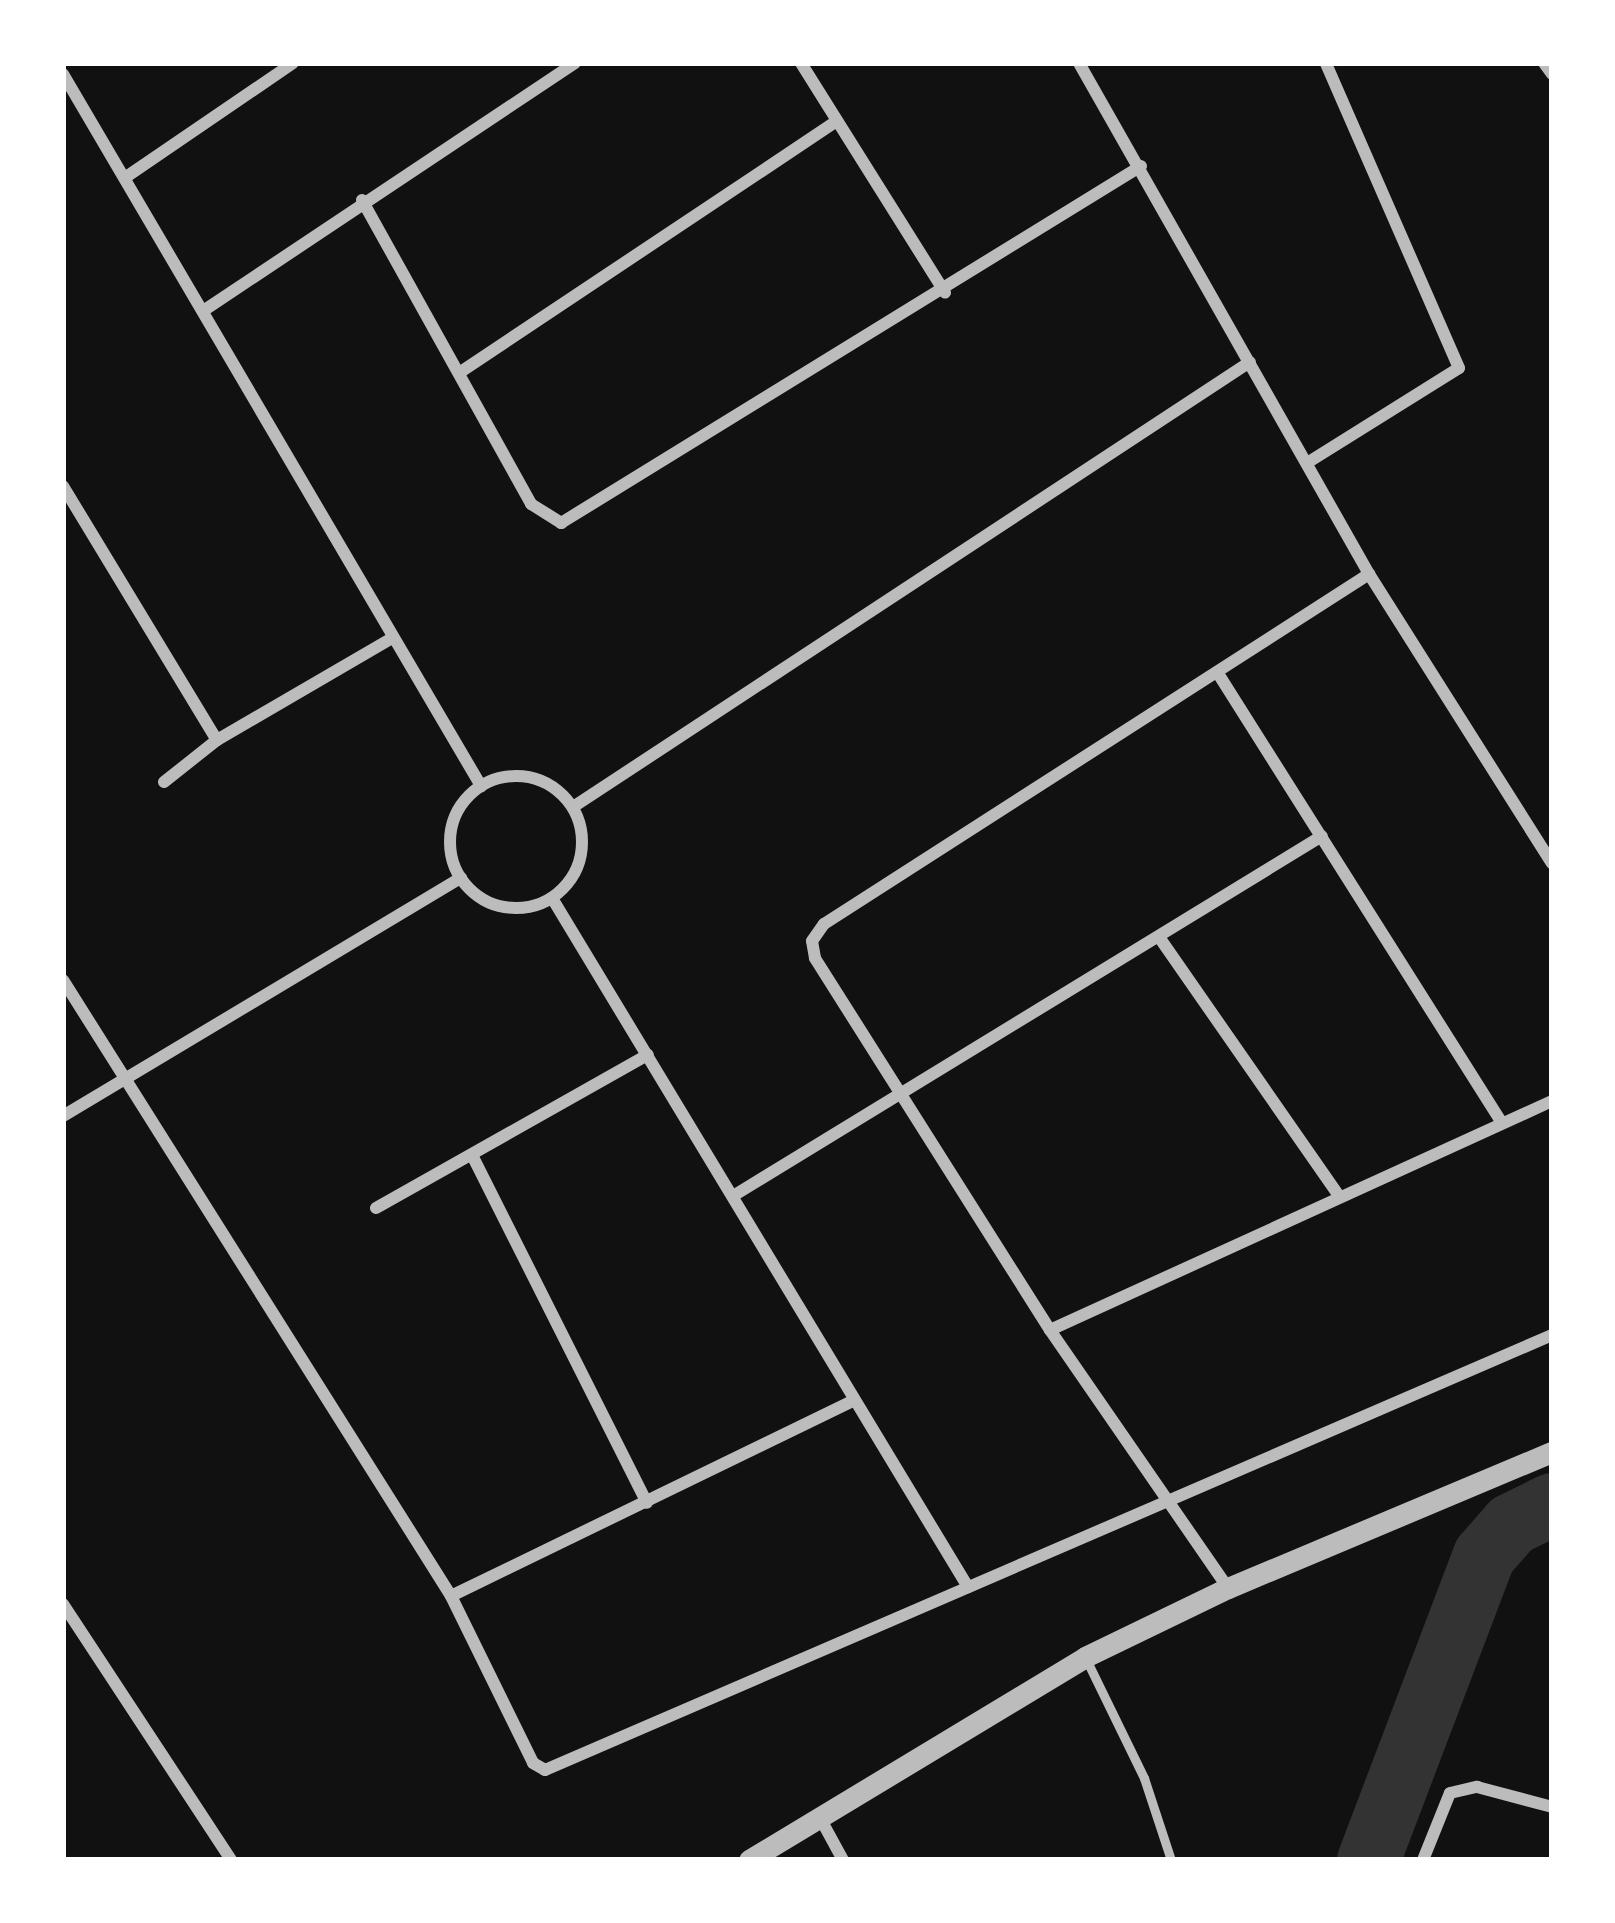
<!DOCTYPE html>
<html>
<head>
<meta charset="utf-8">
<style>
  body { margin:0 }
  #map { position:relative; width:1615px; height:1923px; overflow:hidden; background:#111; font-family:Lato,sans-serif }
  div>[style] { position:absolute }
  .river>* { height:63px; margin:-31.5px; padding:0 31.5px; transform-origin:31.5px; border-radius:31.5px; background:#333 }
  .service>* { height:9px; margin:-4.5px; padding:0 4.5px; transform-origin:4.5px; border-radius:4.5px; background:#bcbcbc }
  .minor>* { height:12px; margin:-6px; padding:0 6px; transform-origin:6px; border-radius:6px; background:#bcbcbc }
  .minor>.ring { margin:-6px; padding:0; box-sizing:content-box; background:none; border:12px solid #bcbcbc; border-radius:50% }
  .tertiary>* { height:21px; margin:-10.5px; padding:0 10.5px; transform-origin:10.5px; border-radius:10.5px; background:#bcbcbc }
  span { translate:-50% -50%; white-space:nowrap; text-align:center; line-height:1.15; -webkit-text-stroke:10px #fff; paint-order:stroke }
  .frame { position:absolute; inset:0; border:66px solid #fff; pointer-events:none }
</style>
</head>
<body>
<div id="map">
  <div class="river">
    <i style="left:1368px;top:1860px;width:326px;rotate:-69.2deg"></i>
    <i style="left:1484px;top:1555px;width:41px;rotate:-48.9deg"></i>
    <i style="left:1511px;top:1524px;width:46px;rotate:-26deg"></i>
  </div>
  <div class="service">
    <i style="left:1085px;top:1657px;width:135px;rotate:64deg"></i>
    <i style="left:1144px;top:1778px;width:86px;rotate:71.8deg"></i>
  </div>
  <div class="minor">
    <i style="left:801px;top:63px;width:271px;rotate:57.9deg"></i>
    <i style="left:1079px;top:63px;width:588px;rotate:60.42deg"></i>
    <i style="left:1369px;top:574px;width:342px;rotate:57.7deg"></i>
    <i style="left:1544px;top:63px;width:14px;rotate:54deg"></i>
    <i style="left:63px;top:74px;width:826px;rotate:59.58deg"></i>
    <i style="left:126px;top:177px;width:202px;rotate:-34.3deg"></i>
    <i style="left:362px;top:200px;width:348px;rotate:60.9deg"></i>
    <i style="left:531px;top:504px;width:36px;rotate:32deg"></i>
    <i style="left:561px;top:523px;width:681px;rotate:-31.61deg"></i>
    <i style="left:206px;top:309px;width:443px;rotate:-33.7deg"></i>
    <i style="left:459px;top:373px;width:454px;rotate:-33.7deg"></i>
    <i style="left:1307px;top:463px;width:179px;rotate:-32deg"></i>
    <i style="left:1459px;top:368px;width:333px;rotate:-113.6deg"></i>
    <i style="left:63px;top:486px;width:297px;rotate:58.8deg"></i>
    <i style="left:1219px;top:675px;width:530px;rotate:57.72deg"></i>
    <i class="ring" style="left:450px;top:776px;width:120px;height:120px"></i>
    <i style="left:164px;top:782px;width:68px;rotate:-38.4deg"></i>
    <i style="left:217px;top:740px;width:199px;rotate:-30.2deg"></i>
    <i style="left:573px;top:807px;width:810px;rotate:-33.32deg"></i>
    <i style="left:552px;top:898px;width:805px;rotate:58.88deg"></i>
    <i style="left:1159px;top:937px;width:312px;rotate:55.2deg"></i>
    <i style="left:63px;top:980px;width:728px;rotate:57.79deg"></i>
    <i style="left:451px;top:1596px;width:186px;rotate:63.8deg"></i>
    <i style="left:533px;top:1763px;width:14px;rotate:30deg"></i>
    <i style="left:545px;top:1770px;width:1097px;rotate:-23.36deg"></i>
    <i style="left:63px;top:1116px;width:464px;rotate:-30.9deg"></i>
    <i style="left:473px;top:1157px;width:387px;rotate:63.3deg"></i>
    <i style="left:733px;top:1196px;width:690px;rotate:-31.43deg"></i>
    <i style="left:376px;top:1208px;width:312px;rotate:-29.4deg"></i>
    <i style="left:1050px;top:1330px;width:552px;rotate:-24.52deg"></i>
    <i style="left:1228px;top:1588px;width:313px;rotate:-124.6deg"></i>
    <i style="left:1050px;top:1330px;width:440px;rotate:-122.3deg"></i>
    <i style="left:815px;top:958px;width:17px;rotate:-100deg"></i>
    <i style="left:812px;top:941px;width:21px;rotate:-55deg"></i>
    <i style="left:824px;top:924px;width:648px;rotate:-32.71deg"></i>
    <i style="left:451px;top:1596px;width:447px;rotate:-25.9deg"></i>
    <i style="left:63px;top:1604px;width:306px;rotate:56.7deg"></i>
    <i style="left:819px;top:1816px;width:50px;rotate:61.4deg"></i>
    <i style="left:1423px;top:1860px;width:72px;rotate:-68.1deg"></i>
    <i style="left:1450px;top:1793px;width:28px;rotate:-13deg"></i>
    <i style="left:1477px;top:1787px;width:78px;rotate:14.9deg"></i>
  </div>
  <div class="tertiary">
    <i style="left:749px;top:1860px;width:393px;rotate:-31.1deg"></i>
    <i style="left:1085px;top:1657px;width:159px;rotate:-25.8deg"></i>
    <i style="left:1228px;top:1588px;width:351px;rotate:-22.8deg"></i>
  </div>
  <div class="frame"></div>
</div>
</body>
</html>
